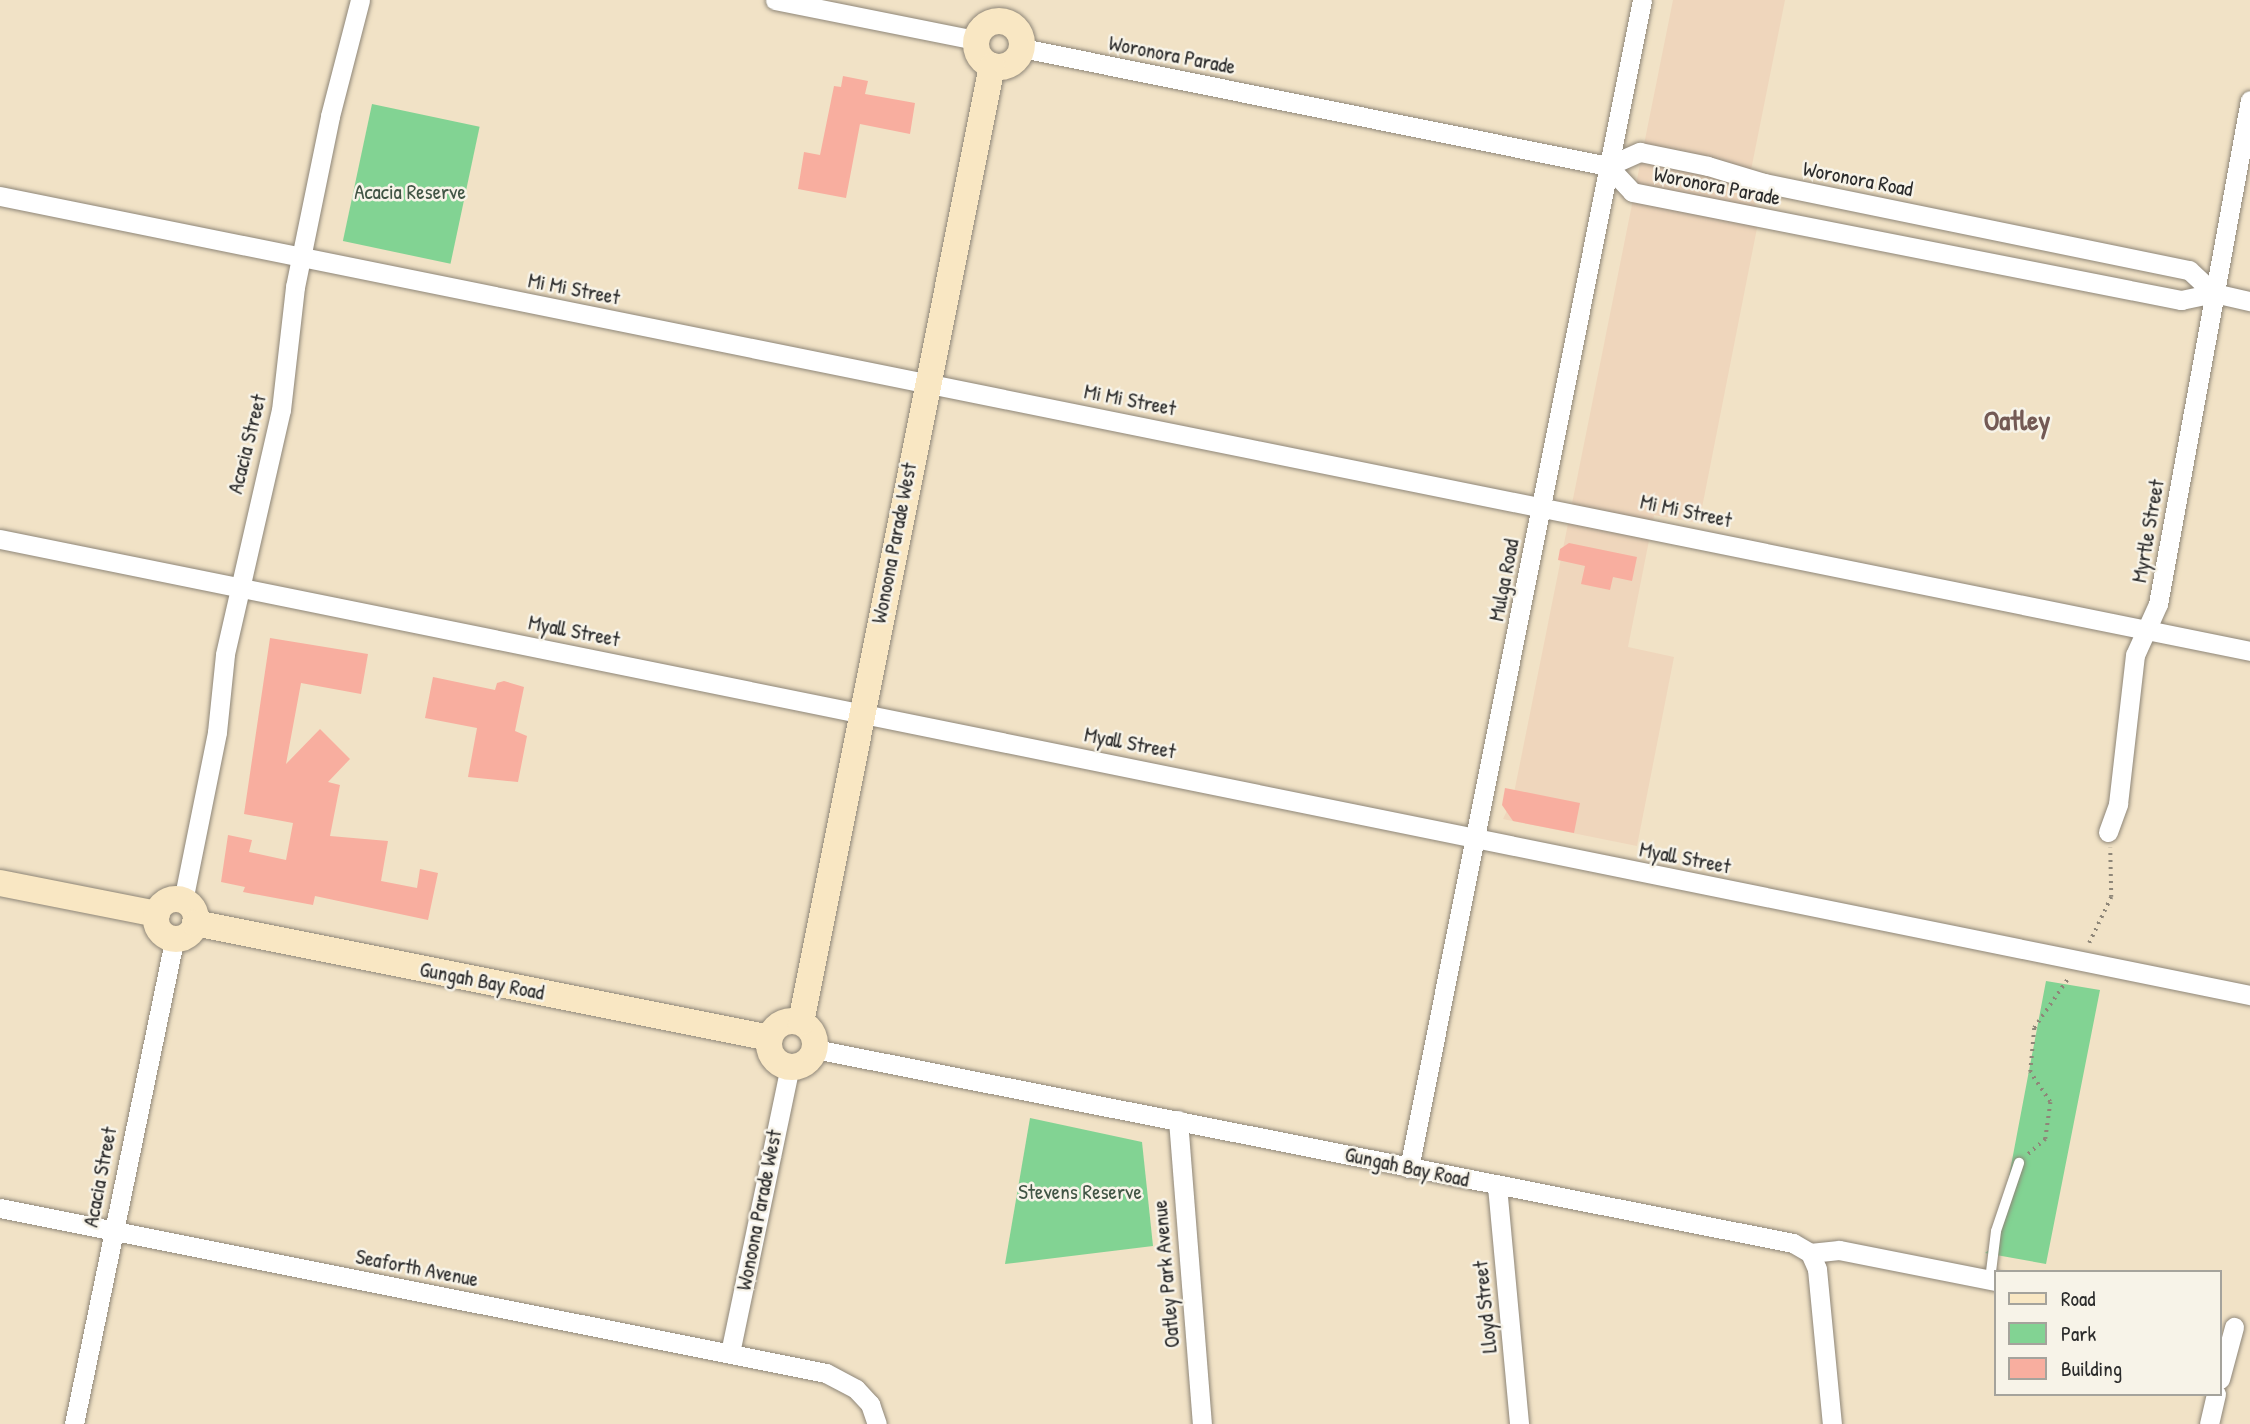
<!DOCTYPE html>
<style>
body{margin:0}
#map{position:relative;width:2250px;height:1424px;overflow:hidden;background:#f1e2c6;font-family:"Patrick Hand",sans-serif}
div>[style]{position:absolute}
.built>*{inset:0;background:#efd6bc}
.green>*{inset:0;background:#82d393;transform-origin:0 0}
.building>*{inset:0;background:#f8ae9f}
.path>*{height:3.5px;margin-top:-1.75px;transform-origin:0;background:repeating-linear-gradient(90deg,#8e8678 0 2px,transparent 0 7px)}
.roads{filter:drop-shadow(0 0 2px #8e8678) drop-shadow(0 0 2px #8e8678)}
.lane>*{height:10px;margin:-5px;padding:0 5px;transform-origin:5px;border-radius:5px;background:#fff}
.street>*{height:19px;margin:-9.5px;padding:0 9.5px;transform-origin:9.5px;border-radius:9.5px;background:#fff}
.secondary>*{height:26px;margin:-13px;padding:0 13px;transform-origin:13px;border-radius:13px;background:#f9e7c3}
.secondary>.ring{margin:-13px;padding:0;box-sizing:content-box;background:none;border:26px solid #f9e7c3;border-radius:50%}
span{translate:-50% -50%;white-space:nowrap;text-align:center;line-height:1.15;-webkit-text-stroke:5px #f7f3e8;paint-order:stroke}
.street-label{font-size:21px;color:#2b2b2b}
.park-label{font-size:21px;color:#415545}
.district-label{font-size:28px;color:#735954;font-weight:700}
.legend{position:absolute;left:1994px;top:1270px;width:228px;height:126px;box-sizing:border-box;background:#f7f3e8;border:2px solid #a5a39c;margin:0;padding:9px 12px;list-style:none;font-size:21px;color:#2b2b2b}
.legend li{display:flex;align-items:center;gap:14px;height:35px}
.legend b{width:35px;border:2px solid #a5a39c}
</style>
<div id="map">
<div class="built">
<i style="clip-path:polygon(1673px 0,1785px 0,1751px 170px,1758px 223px,1699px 523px,1654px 515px,1628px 647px,1674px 657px,1637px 846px,1503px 819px,1513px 798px)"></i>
</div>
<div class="green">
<i style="left:372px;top:104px;width:110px;height:140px;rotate:12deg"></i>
<i style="clip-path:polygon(2046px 981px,2100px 990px,2046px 1264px,1985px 1253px,1996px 1245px)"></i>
<i style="clip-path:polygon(1030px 1118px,1142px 1142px,1153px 1246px,1005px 1264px)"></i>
</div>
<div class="building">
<i style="clip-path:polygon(843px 76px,868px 81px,865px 94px,915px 103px,910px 134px,860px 124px,846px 198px,798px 189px,804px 152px,820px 155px,834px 86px,841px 87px)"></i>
<i style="clip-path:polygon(1569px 543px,1637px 557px,1632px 581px,1613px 577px,1610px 590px,1581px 584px,1585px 566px,1558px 560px,1560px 549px)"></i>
<i style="clip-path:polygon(270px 638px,368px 654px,361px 694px,301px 683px,286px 764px,320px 729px,350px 759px,328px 782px,340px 785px,330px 836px,388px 841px,381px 881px,417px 888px,420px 869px,438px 873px,428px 920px,315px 896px,313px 905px,243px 892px,245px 887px,221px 882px,228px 835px,252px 840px,249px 852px,286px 860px,293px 823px,244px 814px)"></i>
<i style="clip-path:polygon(433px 677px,495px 690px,497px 683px,504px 681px,524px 687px,515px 731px,527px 736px,518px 782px,468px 777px,477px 728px,425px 718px)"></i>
<i style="clip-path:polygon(1505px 788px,1580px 803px,1574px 833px,1513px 821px,1502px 805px)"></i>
</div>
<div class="path">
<i style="left:2089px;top:943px;width:51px;rotate:-64.4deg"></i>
<i style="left:2111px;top:897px;width:49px;rotate:-91.2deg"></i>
<i style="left:2028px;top:1154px;width:23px;rotate:-41deg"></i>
<i style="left:2045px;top:1139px;width:37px;rotate:-82deg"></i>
<i style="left:2050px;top:1102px;width:36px;rotate:-124deg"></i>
<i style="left:2030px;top:1072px;width:44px;rotate:-84.8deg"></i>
<i style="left:2034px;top:1028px;width:62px;rotate:-55.5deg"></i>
</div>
<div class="roads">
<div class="lane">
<i style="left:1990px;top:1280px;width:49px;rotate:-83deg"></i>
<i style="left:1996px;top:1231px;width:72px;rotate:-71.3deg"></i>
</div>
<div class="street">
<i style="left:775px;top:0;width:205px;rotate:11.3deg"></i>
<i style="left:1022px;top:48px;width:598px;rotate:11.39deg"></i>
<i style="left:1608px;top:166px;width:35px;rotate:47deg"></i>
<i style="left:1632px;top:192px;width:560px;rotate:11.13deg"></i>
<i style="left:2181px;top:300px;width:34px;rotate:-12deg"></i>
<i style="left:2214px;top:293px;width:37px;rotate:13deg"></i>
<i style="left:1608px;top:166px;width:35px;rotate:-24deg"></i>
<i style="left:1640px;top:152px;width:69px;rotate:11.6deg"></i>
<i style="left:1708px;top:166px;width:59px;rotate:16.9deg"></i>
<i style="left:1764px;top:183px;width:434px;rotate:11.6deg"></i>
<i style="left:2189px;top:270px;width:34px;rotate:43deg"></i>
<i style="left:0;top:196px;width:2296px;rotate:11.43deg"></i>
<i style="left:0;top:539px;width:2296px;rotate:11.46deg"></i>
<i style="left:2108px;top:832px;width:30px;rotate:-70deg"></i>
<i style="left:2118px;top:804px;width:150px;rotate:-83.5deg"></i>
<i style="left:2135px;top:655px;width:56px;rotate:-65.7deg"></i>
<i style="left:2158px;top:604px;width:512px;rotate:-79.66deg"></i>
<i style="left:183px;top:901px;width:172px;rotate:-78.6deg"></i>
<i style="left:217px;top:732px;width:78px;rotate:-84.1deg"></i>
<i style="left:225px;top:654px;width:250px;rotate:-77.1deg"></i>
<i style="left:281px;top:410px;width:124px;rotate:-83.5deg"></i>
<i style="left:295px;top:287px;width:175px;rotate:-78.4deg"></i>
<i style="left:330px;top:116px;width:120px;rotate:-75.5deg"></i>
<i style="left:815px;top:1049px;width:997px;rotate:11.22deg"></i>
<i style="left:1793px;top:1243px;width:20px;rotate:30deg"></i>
<i style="left:1810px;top:1253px;width:17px;rotate:66deg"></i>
<i style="left:1817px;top:1269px;width:156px;rotate:84.5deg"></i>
<i style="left:1178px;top:1120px;width:305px;rotate:85.5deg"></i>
<i style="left:1409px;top:1168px;width:1191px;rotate:-78.72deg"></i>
<i style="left:1497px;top:1186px;width:239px;rotate:84.7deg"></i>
<i style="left:0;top:1208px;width:842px;rotate:11.3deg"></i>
<i style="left:826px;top:1373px;width:34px;rotate:28deg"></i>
<i style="left:856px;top:1389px;width:21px;rotate:47deg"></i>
<i style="left:870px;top:1404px;width:21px;rotate:71deg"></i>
<i style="left:1810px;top:1253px;width:29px;rotate:-6deg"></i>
<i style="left:1839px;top:1250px;width:160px;rotate:11.2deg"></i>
<i style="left:730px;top:1353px;width:292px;rotate:-78.2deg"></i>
<i style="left:2220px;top:1379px;width:54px;rotate:-74.9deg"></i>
<i style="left:74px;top:1424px;width:495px;rotate:-78.3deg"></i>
<i style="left:2209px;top:1424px;width:31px;rotate:-77deg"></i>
</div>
<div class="secondary">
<i class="ring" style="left:976px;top:21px;width:20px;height:20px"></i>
<i style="left:0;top:883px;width:160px;rotate:11.2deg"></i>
<i class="ring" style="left:156px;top:899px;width:14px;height:14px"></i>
<i style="left:195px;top:923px;width:586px;rotate:11.31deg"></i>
<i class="ring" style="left:769px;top:1021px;width:20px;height:20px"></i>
<i style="left:801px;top:1022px;width:975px;rotate:-78.7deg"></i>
</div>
</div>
<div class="street-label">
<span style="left:1172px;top:55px;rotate:11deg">Woronora Parade</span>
<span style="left:1858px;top:179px;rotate:11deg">Woronora Road</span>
<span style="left:1717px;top:186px;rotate:11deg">Woronora Parade</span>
<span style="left:574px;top:289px;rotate:11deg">Mi Mi Street</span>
<span style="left:1130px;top:400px;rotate:11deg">Mi Mi Street</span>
<span style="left:247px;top:444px;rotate:-76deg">Acacia Street</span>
<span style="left:1686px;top:511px;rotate:12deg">Mi Mi Street</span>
<span style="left:2148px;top:531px;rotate:-80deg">Myrtle Street</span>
<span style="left:894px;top:543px;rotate:-79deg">Wonoona Parade West</span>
<span style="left:1504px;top:580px;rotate:-79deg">Mulga Road</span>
<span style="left:574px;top:631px;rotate:11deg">Myall Street</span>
<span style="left:1130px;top:743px;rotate:11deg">Myall Street</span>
<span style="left:1685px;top:858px;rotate:11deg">Myall Street</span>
<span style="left:482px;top:981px;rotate:11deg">Gungah Bay Road</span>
<span style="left:1407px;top:1167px;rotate:12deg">Gungah Bay Road</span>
<span style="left:100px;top:1177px;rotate:-79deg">Acacia Street</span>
<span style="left:759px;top:1210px;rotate:-79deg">Wonoona Parade West</span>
<span style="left:417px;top:1268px;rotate:11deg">Seaforth Avenue</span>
<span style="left:1166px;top:1274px;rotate:-95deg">Oatley Park Avenue</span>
<span style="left:1485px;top:1307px;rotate:-96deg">Lloyd Street</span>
</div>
<div class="park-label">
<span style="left:410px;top:192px">Acacia Reserve</span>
<span style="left:1080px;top:1192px">Stevens Reserve</span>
</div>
<div class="district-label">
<span style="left:2017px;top:420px">Oatley</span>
</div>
<ul class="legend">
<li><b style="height:9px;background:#f9e7c3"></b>Road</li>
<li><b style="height:19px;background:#82d393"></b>Park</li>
<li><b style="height:19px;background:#f8ae9f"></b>Building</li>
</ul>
</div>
